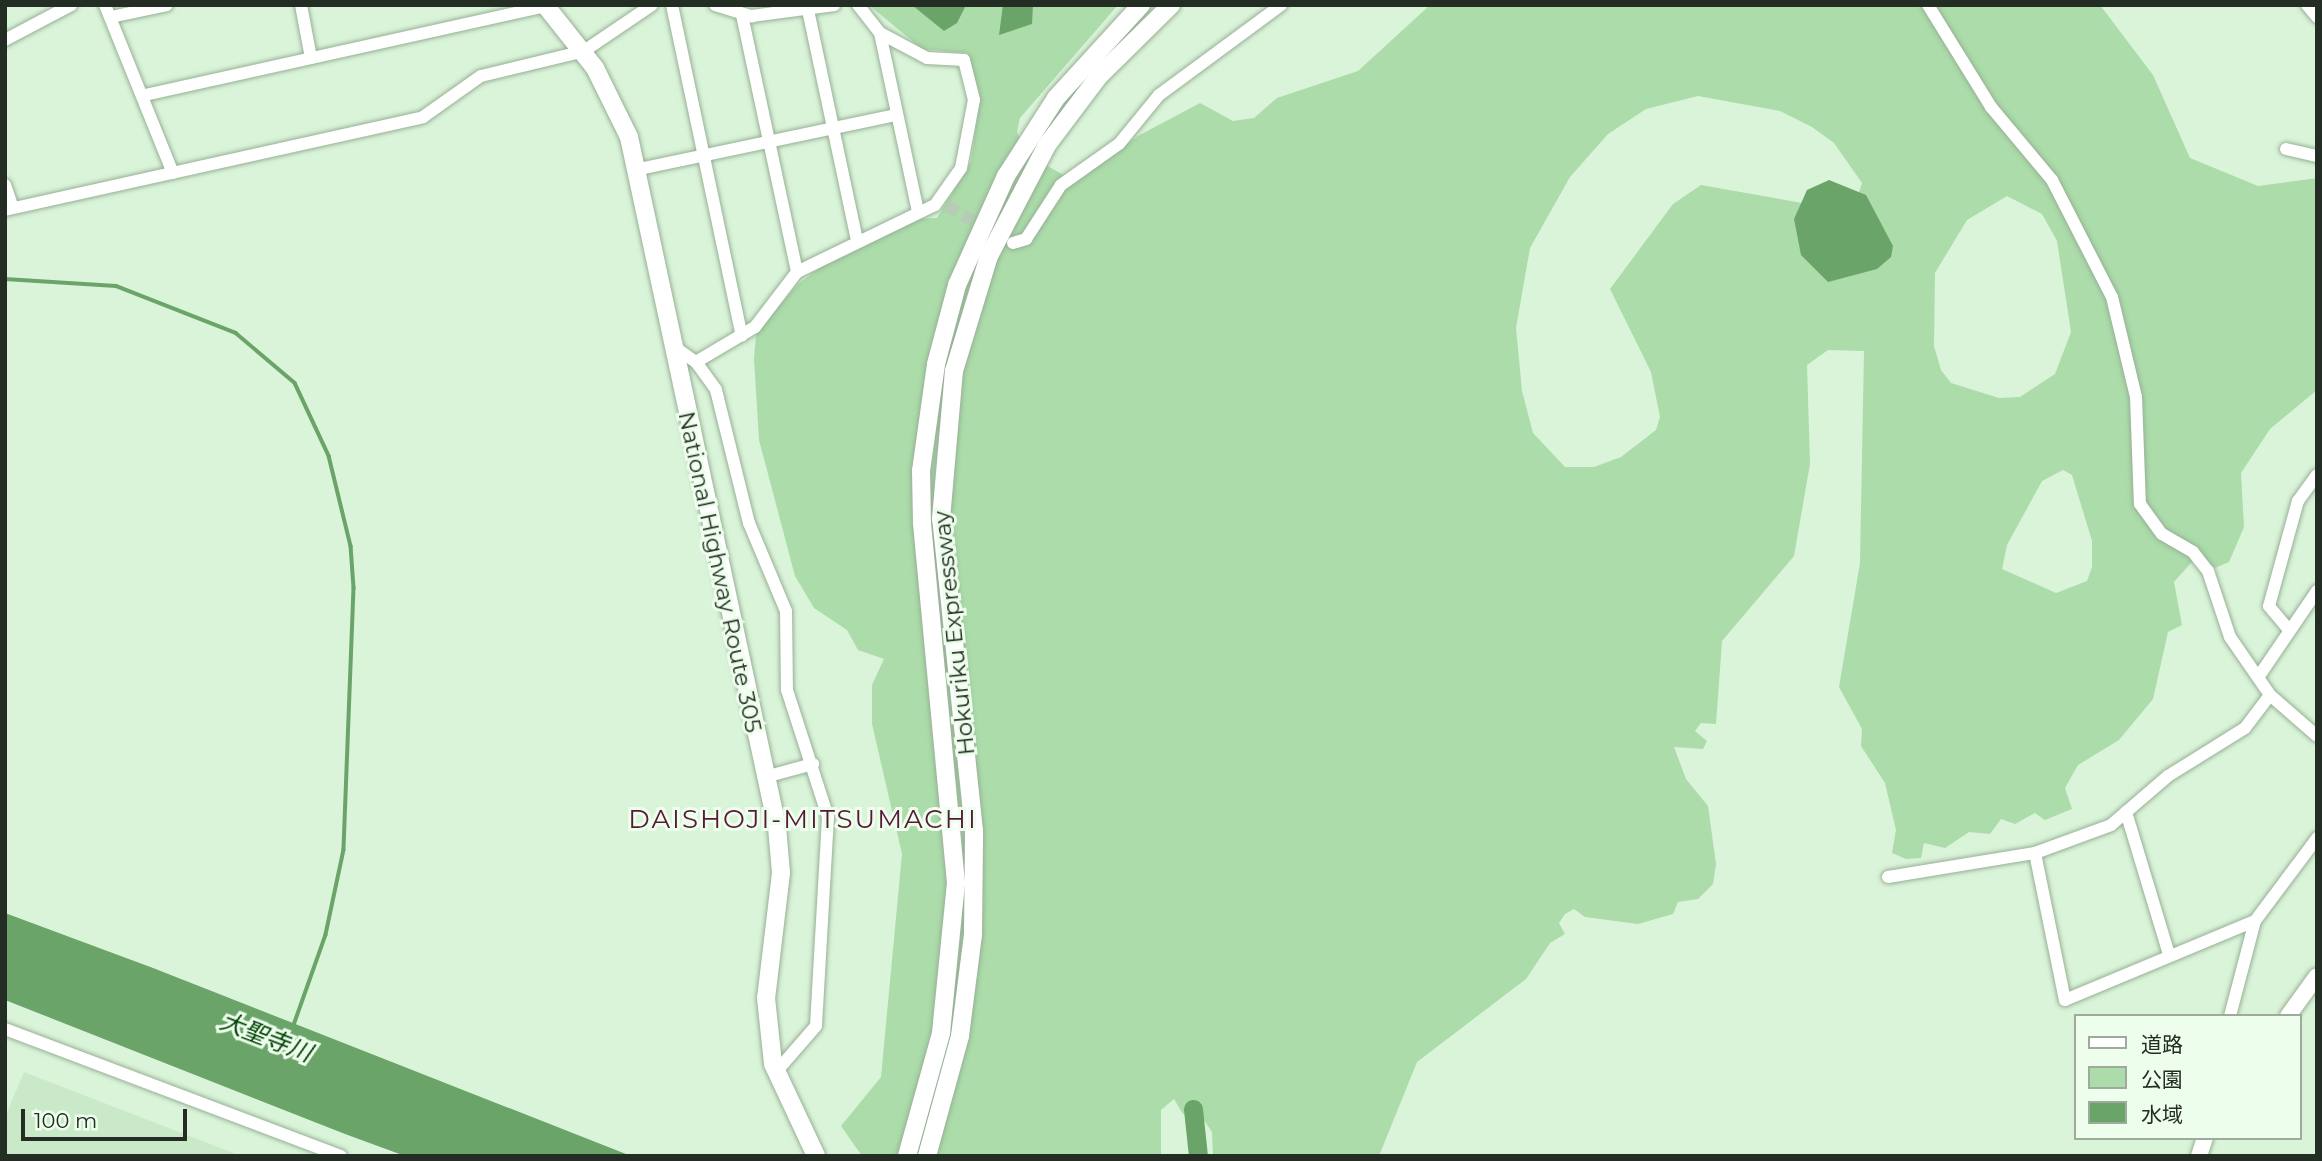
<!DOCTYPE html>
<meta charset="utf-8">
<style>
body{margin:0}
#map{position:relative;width:2322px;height:1161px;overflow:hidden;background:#daf4d9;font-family:Montserrat,"Noto Sans JP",sans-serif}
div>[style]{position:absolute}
.built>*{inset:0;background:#cae9c8}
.green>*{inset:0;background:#abdca9}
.water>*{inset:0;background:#6aa468}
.stream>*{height:3.5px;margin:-1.75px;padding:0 1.75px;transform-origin:1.75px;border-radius:1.75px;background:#6aa468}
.river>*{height:19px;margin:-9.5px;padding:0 9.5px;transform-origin:9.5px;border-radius:9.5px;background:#6aa468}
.minor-tunnel>*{height:12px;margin-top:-6px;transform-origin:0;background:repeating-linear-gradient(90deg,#b6ccb5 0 12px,transparent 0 18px)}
.roads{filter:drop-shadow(0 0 2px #97b096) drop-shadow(0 0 2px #97b096)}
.minor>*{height:12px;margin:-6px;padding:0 6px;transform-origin:6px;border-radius:6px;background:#fff}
.major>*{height:16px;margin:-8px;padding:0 8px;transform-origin:8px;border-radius:8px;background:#fff}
.highway>*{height:18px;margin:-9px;padding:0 9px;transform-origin:9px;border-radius:9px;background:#fff}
span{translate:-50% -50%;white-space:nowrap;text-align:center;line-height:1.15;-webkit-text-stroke:6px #eefeed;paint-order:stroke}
.street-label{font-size:23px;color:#242d23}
.water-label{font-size:24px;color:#014307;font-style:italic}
.quarter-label{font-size:26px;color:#571737;letter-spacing:2px}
.frame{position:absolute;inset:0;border:7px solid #242d23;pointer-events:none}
.legend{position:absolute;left:2074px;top:1014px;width:228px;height:126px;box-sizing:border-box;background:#eefeed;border:2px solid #9daa9c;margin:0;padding:9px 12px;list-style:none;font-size:21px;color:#242d23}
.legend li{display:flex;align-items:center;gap:14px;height:35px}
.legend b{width:35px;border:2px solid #9daa9c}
.scale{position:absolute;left:21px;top:1109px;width:166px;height:32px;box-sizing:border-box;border:4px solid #242d23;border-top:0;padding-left:9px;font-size:21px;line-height:24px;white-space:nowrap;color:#242d23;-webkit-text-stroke:5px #eefeed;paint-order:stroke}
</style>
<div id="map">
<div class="built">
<i style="clip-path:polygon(24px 1072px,241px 1156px,5px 1156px,5px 1117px)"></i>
</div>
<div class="green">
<i style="clip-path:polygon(evenodd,869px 5px,1118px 5px,1020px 118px,1017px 132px,1028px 155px,1076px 182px,1138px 136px,1200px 103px,1233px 121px,1254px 118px,1277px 98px,1358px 71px,1430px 5px,2100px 5px,2153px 75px,2190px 158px,2258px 186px,2317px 178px,2317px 390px,2270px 429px,2241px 473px,2244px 527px,2229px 562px,2215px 568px,2199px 554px,2174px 582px,2182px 625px,2168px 632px,2153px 699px,2119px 740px,2078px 765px,2065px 788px,2072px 809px,2045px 820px,2035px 813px,2015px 824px,2001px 819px,1990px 834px,1969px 832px,1945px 848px,1924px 843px,1921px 858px,1906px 859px,1892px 853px,1896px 830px,1885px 783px,1861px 746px,1862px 729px,1839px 687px,1860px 563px,1864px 351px,1828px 350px,1807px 365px,1810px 464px,1794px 556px,1722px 641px,1716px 724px,1701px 723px,1695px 731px,1707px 741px,1703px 749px,1674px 747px,1686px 779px,1708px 806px,1716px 864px,1713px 884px,1698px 899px,1678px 902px,1673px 914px,1638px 924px,1585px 917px,1574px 909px,1565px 914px,1559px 923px,1565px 934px,1550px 943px,1526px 979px,1417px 1062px,1379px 1156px,1213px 1156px,1212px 1132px,1200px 1114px,1183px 1114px,1174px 1099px,1161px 1110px,1161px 1156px,862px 1156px,841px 1126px,881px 1077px,902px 854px,872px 724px,872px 685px,884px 659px,858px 650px,847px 630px,814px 608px,795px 576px,759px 440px,754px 359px,756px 334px,797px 285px,835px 256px,912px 219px,937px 218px,971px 162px,980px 97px,968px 53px,922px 49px,869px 5px,1698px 96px,1780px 111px,1812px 127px,1834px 143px,1862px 183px,1857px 198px,1819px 206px,1701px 185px,1673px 204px,1610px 289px,1651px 372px,1660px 417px,1656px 430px,1621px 457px,1594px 467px,1565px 467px,1533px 433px,1522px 391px,1516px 328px,1530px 248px,1570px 177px,1608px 134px,1646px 109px,1698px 96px,869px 5px,2007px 196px,2042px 214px,2057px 241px,2071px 332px,2055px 374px,2020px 397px,1999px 398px,1951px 383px,1941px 370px,1934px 346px,1935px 273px,1967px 220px,2007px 196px,869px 5px,2063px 470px,2072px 475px,2092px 541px,2092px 567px,2087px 581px,2056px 593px,2002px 569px,2007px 545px,2042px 481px,2063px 470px)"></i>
</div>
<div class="water">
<i style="clip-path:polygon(912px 5px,966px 5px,957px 23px,944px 31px)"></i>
<i style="clip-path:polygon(1003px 5px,1033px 5px,1032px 24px,999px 35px)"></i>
<i style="clip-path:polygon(1829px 180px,1866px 195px,1893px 246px,1891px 257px,1877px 269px,1828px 282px,1801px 255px,1794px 219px,1807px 190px)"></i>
<i style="clip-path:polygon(5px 913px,153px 968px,631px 1156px,405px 1156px,345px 1134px,5px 1000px)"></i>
</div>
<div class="stream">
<i style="left:5px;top:279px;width:111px;rotate:3.6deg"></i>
<i style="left:116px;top:286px;width:129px;rotate:21.4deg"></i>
<i style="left:236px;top:333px;width:77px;rotate:40.3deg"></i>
<i style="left:295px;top:383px;width:81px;rotate:65deg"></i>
<i style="left:329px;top:456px;width:93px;rotate:76.3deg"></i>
<i style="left:351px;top:546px;width:42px;rotate:85.9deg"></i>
<i style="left:354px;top:588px;width:262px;rotate:92.2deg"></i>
<i style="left:344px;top:850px;width:87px;rotate:102deg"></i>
<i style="left:326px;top:935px;width:99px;rotate:109.5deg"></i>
</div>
<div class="river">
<i style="left:1193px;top:1109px;width:47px;rotate:83.9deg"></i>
</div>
<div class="minor-tunnel">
<i style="left:947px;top:206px;width:48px;rotate:29.7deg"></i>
</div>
<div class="roads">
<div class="minor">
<i style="left:105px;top:5px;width:181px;rotate:68deg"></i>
<i style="left:301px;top:5px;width:54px;rotate:79.3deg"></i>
<i style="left:672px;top:5px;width:338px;rotate:78.1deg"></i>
<i style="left:715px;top:5px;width:39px;rotate:17deg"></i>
<i style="left:752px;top:16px;width:83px;rotate:-7.6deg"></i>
<i style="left:1928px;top:5px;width:120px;rotate:58.3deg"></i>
<i style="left:1991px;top:107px;width:95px;rotate:50.1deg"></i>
<i style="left:2052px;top:180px;width:131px;rotate:62.9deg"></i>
<i style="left:2112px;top:297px;width:103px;rotate:76.5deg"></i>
<i style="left:2136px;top:397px;width:107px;rotate:87.9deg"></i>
<i style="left:2140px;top:504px;width:37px;rotate:54deg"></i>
<i style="left:2162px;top:534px;width:36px;rotate:30deg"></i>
<i style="left:2193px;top:552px;width:24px;rotate:52deg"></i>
<i style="left:2208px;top:571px;width:70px;rotate:71.6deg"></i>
<i style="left:2230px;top:637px;width:70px;rotate:55.4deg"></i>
<i style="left:2270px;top:695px;width:62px;rotate:41.1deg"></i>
<i style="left:2307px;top:5px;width:16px;rotate:50deg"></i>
<i style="left:808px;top:10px;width:235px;rotate:78deg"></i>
<i style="left:742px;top:15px;width:263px;rotate:77.9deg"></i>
<i style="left:111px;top:17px;width:57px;rotate:-12.1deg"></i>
<i style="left:880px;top:33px;width:183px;rotate:78deg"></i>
<i style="left:5px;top:40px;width:75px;rotate:-27.9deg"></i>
<i style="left:145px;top:95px;width:410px;rotate:-12.5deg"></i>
<i style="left:2286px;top:149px;width:32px;rotate:13deg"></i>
<i style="left:635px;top:170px;width:266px;rotate:-11.9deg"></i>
<i style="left:5px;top:185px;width:24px;rotate:71deg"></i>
<i style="left:5px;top:210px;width:428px;rotate:-12.5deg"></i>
<i style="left:423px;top:117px;width:71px;rotate:-35.3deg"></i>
<i style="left:481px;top:76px;width:106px;rotate:-13.6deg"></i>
<i style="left:584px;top:51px;width:82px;rotate:-34.1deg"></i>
<i style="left:1013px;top:243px;width:14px;rotate:-17deg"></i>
<i style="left:1026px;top:239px;width:64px;rotate:-57.1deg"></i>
<i style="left:1061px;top:185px;width:71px;rotate:-35.3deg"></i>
<i style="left:1119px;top:144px;width:63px;rotate:-50.8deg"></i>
<i style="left:1159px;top:95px;width:152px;rotate:-36.4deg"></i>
<i style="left:673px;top:346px;width:28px;rotate:35deg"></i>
<i style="left:696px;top:362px;width:34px;rotate:54deg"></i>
<i style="left:716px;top:390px;width:137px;rotate:76.1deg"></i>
<i style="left:749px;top:523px;width:95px;rotate:67.2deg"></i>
<i style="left:786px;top:611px;width:79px;rotate:89.3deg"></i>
<i style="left:787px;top:690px;width:133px;rotate:72.1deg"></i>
<i style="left:828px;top:817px;width:209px;rotate:93.3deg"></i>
<i style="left:816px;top:1026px;width:61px;rotate:131deg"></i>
<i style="left:696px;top:362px;width:69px;rotate:-30.7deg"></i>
<i style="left:755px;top:327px;width:69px;rotate:-52.6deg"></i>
<i style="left:797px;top:272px;width:153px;rotate:-25.9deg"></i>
<i style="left:935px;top:205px;width:45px;rotate:-54.9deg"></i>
<i style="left:961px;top:168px;width:69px;rotate:-79.2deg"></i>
<i style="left:974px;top:100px;width:41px;rotate:-104deg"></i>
<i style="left:964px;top:60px;width:37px;rotate:-177deg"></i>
<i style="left:927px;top:58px;width:53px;rotate:-152deg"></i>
<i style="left:880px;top:33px;width:36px;rotate:-128deg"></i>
<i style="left:2289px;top:630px;width:31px;rotate:-130deg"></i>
<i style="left:2269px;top:606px;width:109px;rotate:-74.6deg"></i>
<i style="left:2298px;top:501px;width:32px;rotate:-54deg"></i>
<i style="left:2259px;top:676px;width:103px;rotate:-55.7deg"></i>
<i style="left:765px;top:777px;width:50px;rotate:-15.2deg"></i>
<i style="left:2126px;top:812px;width:148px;rotate:73.2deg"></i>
<i style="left:2035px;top:853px;width:150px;rotate:78.5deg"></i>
<i style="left:2065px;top:1000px;width:206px;rotate:-22.6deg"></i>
<i style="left:1888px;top:877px;width:149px;rotate:-9.3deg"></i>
<i style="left:2035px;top:853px;width:81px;rotate:-20.2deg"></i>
<i style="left:2111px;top:825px;width:75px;rotate:-40.7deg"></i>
<i style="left:2168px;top:776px;width:91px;rotate:-31.9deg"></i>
<i style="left:2245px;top:728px;width:41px;rotate:-52.9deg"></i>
<i style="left:2230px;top:1016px;width:98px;rotate:-75.3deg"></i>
<i style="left:2255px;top:921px;width:104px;rotate:-53.2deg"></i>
<i style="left:5px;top:1029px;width:359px;rotate:20.7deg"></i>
</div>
<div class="major">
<i style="left:2288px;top:1016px;width:49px;rotate:-54.1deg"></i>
<i style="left:2199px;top:1156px;width:19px;rotate:-72deg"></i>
</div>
<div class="highway">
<i style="left:545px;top:5px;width:80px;rotate:51.6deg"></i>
<i style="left:595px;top:68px;width:77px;rotate:63.8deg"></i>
<i style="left:629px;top:137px;width:706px;rotate:77.89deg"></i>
<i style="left:777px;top:827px;width:46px;rotate:85deg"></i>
<i style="left:781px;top:873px;width:126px;rotate:96.8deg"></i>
<i style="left:766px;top:998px;width:66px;rotate:83.9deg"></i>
<i style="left:773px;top:1064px;width:102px;rotate:64.9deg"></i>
<i style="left:907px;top:1156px;width:128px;rotate:-74.5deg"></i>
<i style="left:941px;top:1033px;width:151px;rotate:-84.3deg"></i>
<i style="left:956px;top:883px;width:362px;rotate:-95.4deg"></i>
<i style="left:922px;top:523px;width:52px;rotate:-91.1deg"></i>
<i style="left:921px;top:471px;width:108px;rotate:-82deg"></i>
<i style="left:936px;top:364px;width:82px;rotate:-75.1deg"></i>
<i style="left:957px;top:285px;width:120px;rotate:-65.8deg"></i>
<i style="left:1006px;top:176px;width:93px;rotate:-57.3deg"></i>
<i style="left:1056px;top:98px;width:126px;rotate:-47.6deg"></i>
<i style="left:927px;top:1156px;width:124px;rotate:-74.6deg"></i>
<i style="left:960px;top:1036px;width:102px;rotate:-82.7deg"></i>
<i style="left:973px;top:935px;width:104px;rotate:-89.4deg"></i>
<i style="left:974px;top:831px;width:314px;rotate:-96deg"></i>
<i style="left:941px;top:519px;width:149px;rotate:-85deg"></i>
<i style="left:954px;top:371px;width:120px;rotate:-73.1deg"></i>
<i style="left:989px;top:256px;width:125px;rotate:-62.4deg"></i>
<i style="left:1047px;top:145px;width:86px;rotate:-53deg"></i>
<i style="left:1099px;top:76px;width:101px;rotate:-44.6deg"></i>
</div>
</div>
<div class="street-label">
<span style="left:720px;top:572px;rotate:78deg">National Highway Route 305</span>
<span style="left:954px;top:633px;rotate:-96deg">Hokuriku Expressway</span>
</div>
<div class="water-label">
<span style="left:266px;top:1037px;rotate:21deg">大聖寺川</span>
</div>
<div class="quarter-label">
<span style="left:803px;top:820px">DAISHOJI-MITSUMACHI</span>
</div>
<div class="frame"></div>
<ul class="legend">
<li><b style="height:9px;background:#fff"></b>道路</li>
<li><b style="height:19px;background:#abdca9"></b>公園</li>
<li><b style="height:19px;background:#6aa468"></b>水域</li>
</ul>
<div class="scale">100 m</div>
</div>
